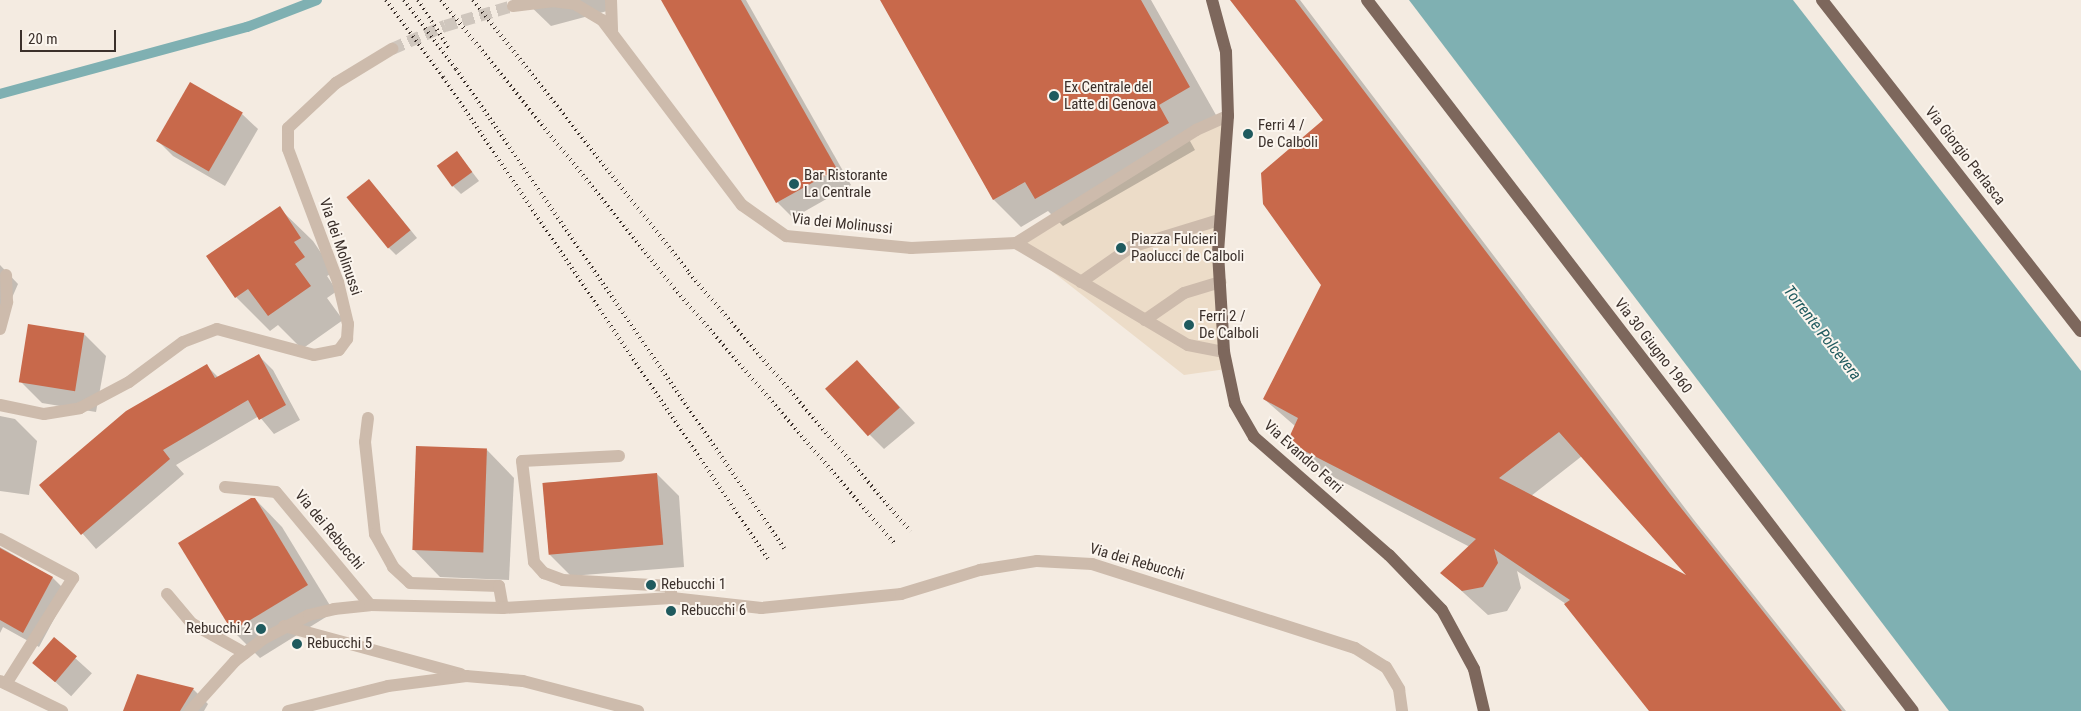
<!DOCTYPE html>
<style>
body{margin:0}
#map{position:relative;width:2081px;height:711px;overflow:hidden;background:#f4ebe1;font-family:"Roboto Condensed",sans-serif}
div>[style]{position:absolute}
.plaza>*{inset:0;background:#ecdcc8}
.water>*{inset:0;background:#7fb0b2}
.shadow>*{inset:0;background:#0003;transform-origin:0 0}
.stream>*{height:10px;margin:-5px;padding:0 5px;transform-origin:5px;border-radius:5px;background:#7fb0b2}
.building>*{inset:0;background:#c8694b;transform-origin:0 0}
.minor-tunnel>*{height:12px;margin-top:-6px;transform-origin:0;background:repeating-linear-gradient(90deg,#cfc6bd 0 12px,transparent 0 18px)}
.service>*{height:12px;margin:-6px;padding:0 6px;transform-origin:6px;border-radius:6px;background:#cdbbac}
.minor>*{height:12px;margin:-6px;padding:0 6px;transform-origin:6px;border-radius:6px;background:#cdbbac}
.primary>*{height:12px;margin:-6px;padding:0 6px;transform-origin:6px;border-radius:6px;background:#7d675c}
.rail>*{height:4px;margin-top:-2px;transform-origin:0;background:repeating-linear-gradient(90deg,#3b302b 0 1px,transparent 0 5px)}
.dots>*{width:14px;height:14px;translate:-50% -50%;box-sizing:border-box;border:2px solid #fbf5ee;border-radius:50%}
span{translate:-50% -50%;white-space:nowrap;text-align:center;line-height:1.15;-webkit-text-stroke:4px #fbf5ee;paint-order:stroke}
.poi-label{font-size:15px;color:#3b302b}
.left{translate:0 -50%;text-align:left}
.right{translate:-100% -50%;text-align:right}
.street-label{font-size:15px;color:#3b302b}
.water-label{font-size:16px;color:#1f5a5e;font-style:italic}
.scale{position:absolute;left:20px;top:30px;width:96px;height:22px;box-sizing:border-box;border:2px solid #3b302b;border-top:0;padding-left:6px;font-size:15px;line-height:18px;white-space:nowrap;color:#3b302b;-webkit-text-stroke:4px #fbf5ee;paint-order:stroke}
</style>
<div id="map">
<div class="plaza">
<i style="clip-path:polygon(1228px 116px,1220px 184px,1226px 369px,1184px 375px,1016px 243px)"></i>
</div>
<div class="water">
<i style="clip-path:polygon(1409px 0,1793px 0,2081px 371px,2081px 711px,1949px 711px)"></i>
</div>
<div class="shadow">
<i style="clip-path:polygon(524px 0,609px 0,611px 10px,551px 26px)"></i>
<i style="clip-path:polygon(662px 0,746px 0,851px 185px,793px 218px,777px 202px)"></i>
<i style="clip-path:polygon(881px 0,1151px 0,1216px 115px,1185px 132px,1195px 150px,1063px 226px,1048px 211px,1021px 227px,994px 200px)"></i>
<i style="clip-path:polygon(evenodd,1232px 0,1300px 0,1694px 520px,1846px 711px,1651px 711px,1566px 604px,1517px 571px,1521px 588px,1507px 611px,1488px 615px,1442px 573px,1470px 547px,1312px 466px,1288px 441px,1295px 426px,1264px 399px,1322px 285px,1324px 121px,1232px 0,1582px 456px,1691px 579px,1531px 496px,1582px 456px)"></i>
<i style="clip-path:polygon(242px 114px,258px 129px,225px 186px,173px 156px,157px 140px)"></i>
<i style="clip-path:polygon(457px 152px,479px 181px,461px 194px,453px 186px)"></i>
<i style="clip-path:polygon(377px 189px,417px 238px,396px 255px,389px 248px)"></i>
<i style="clip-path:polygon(279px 208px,313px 241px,334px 272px,327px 276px,337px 291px,327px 298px,343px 320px,302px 349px,278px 325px,270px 331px,236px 297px)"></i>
<i style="clip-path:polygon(0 265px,18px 284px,0 325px)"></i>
<i style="clip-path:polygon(84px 334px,106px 356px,96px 412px,42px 403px,20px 381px)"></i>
<i style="clip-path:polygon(259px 356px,273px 370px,300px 420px,274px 434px,259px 416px,176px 465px,184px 474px,96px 549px,41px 486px,206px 365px,219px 378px)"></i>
<i style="clip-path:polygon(872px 377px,915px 423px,884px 449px,869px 434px)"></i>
<i style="clip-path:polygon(0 416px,15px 419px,37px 441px,29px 495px,0 491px)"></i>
<i style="clip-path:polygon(487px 450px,514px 478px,509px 580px,440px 577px,413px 549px)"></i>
<i style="clip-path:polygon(657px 474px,679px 496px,684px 567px,571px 576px,549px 554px,543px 483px)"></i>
<i style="clip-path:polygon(255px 499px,282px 527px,334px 612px,260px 658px,233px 631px,179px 543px)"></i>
<i style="clip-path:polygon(0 547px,53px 578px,68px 593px,39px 647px,3px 627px,0 633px)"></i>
<i style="left:54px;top:639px;width:51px;height:31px;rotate:42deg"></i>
<i style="clip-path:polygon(193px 689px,208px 704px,204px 711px,124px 711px)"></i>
</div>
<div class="stream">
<i style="left:0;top:94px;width:256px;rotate:-15.2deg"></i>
<i style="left:247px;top:27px;width:75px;rotate:-21.1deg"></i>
</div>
<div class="building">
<i style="clip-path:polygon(661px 0,741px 0,837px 169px,776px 203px)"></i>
<i style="clip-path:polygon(880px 0,1141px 0,1190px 87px,1159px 105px,1169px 123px,1035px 199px,1025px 182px,993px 200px)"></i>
<i style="clip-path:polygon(evenodd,1230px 0,1295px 0,1670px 494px,1842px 711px,1649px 711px,1564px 604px,1570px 600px,1494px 549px,1498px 563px,1483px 587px,1462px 591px,1440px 573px,1476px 539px,1287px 442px,1298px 418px,1263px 399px,1321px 285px,1263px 204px,1261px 173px,1323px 120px,1230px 0,1559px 432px,1686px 575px,1499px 478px,1559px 432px)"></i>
<i style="left:190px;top:82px;width:61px;height:68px;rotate:30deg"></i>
<i style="left:457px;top:151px;width:26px;height:25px;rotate:54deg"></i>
<i style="left:369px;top:179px;width:66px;height:29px;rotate:51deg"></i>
<i style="clip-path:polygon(280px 206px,301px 238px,294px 242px,305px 257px,295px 264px,311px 286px,268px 316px,248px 289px,235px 298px,206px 256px)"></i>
<i style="left:28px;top:324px;width:57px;height:59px;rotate:9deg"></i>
<i style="clip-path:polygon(259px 354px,286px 405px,259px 420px,248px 400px,163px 450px,170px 459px,81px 535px,39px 485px,126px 411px,207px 364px,215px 378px)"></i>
<i style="left:857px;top:360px;width:64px;height:43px;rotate:48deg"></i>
<i style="left:416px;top:446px;width:71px;height:104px;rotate:2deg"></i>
<i style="left:657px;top:473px;width:72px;height:115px;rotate:85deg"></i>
<i style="clip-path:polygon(251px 498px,255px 498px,308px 585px,232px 631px,178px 543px)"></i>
<i style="clip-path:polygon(0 548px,53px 577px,23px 633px,0 620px)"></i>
<i style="left:54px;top:637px;width:30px;height:34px;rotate:40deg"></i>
<i style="clip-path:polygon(137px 674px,194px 688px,180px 711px,123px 711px)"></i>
</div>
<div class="minor-tunnel">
<i style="left:392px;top:49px;width:58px;rotate:-23.5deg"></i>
<i style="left:445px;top:26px;width:71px;rotate:-16.4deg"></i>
</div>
<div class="service">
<i style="left:1081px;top:282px;width:61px;rotate:-35deg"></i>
<i style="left:1131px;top:247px;width:92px;rotate:-17.1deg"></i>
<i style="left:1145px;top:320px;width:47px;rotate:-34.7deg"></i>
<i style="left:1184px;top:293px;width:38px;rotate:-17deg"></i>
<i style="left:368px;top:418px;width:24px;rotate:97deg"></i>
<i style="left:365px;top:442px;width:93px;rotate:83.8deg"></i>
<i style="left:375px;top:534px;width:38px;rotate:61deg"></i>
<i style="left:393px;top:567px;width:23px;rotate:43deg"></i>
<i style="left:410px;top:583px;width:89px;rotate:1.9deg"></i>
<i style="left:499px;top:586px;width:22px;rotate:80deg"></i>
<i style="left:619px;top:456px;width:97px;rotate:177deg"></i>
<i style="left:522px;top:461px;width:102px;rotate:83.2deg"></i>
<i style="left:534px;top:562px;width:15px;rotate:48deg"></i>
<i style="left:544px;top:573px;width:20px;rotate:20deg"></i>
<i style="left:563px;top:580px;width:107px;rotate:3.2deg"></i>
<i style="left:670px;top:586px;width:12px;rotate:81deg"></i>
<i style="left:225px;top:487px;width:51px;rotate:5.6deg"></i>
<i style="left:276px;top:492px;width:147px;rotate:50.2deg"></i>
<i style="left:0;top:539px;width:83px;rotate:28.1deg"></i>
<i style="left:73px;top:578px;width:125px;rotate:122.3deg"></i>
<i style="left:167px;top:594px;width:38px;rotate:50deg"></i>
<i style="left:191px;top:623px;width:62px;rotate:29.1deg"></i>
<i style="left:284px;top:626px;width:183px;rotate:15.2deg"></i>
<i style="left:288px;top:711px;width:103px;rotate:-14deg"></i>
<i style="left:388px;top:686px;width:79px;rotate:-7.3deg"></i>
<i style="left:466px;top:676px;width:57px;rotate:5deg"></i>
<i style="left:523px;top:681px;width:119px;rotate:14.6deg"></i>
</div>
<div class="minor">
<i style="left:611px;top:0;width:31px;rotate:88deg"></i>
<i style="left:513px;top:6px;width:39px;rotate:-7deg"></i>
<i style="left:552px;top:1px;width:23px;rotate:7deg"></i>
<i style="left:575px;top:4px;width:31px;rotate:31deg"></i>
<i style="left:602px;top:20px;width:232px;rotate:52.9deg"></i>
<i style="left:742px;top:205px;width:54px;rotate:35.2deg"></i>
<i style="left:786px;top:236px;width:126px;rotate:5.5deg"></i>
<i style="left:911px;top:248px;width:105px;rotate:-2.7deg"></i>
<i style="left:1016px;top:243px;width:213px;rotate:-32.1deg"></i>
<i style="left:1196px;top:130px;width:35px;rotate:-24deg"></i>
<i style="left:1016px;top:243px;width:200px;rotate:30.7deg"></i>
<i style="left:1188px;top:345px;width:37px;rotate:11deg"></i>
<i style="left:0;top:329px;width:28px;rotate:-75deg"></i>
<i style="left:7px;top:302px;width:27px;rotate:-92deg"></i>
<i style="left:0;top:405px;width:45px;rotate:11.6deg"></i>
<i style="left:44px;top:414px;width:36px;rotate:-9deg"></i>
<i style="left:80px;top:408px;width:55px;rotate:-28deg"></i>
<i style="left:129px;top:382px;width:67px;rotate:-36.5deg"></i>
<i style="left:183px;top:342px;width:36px;rotate:-21deg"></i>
<i style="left:217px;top:329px;width:100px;rotate:15deg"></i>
<i style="left:314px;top:355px;width:25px;rotate:-11deg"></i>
<i style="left:339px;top:350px;width:14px;rotate:-54deg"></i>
<i style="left:347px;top:339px;width:15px;rotate:-86deg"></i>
<i style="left:348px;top:324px;width:43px;rotate:-103.4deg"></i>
<i style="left:338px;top:282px;width:142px;rotate:-110.6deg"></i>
<i style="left:288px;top:149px;width:21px;rotate:-90deg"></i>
<i style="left:288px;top:128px;width:66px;rotate:-43.2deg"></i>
<i style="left:336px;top:83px;width:66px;rotate:-31.3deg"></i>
<i style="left:0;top:681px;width:69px;rotate:25.8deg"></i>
<i style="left:190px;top:711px;width:67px;rotate:-48deg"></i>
<i style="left:235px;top:661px;width:36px;rotate:-38deg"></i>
<i style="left:263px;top:639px;width:52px;rotate:-27.6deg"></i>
<i style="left:309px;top:615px;width:26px;rotate:-13deg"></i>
<i style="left:334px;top:609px;width:36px;rotate:-6deg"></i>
<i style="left:370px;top:605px;width:133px;rotate:1.3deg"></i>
<i style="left:503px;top:608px;width:169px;rotate:-3.4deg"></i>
<i style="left:672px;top:598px;width:90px;rotate:6.4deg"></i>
<i style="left:761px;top:608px;width:141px;rotate:-5.7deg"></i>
<i style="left:901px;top:594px;width:83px;rotate:-16.9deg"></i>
<i style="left:980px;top:570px;width:58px;rotate:-9deg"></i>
<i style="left:1037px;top:561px;width:55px;rotate:3.1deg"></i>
<i style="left:1092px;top:564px;width:276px;rotate:17.7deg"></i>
<i style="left:1355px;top:648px;width:36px;rotate:32deg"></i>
<i style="left:1386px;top:667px;width:26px;rotate:59deg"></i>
<i style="left:1399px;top:689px;width:22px;rotate:82deg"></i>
</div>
<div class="primary">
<i style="left:1212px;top:0;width:54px;rotate:74.9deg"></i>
<i style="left:1226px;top:52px;width:64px;rotate:88.2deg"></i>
<i style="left:1228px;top:116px;width:137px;rotate:94.2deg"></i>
<i style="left:1218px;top:253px;width:99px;rotate:86.5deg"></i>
<i style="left:1224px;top:352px;width:53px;rotate:78.1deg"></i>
<i style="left:1235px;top:404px;width:38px;rotate:60deg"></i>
<i style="left:1254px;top:437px;width:179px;rotate:41.2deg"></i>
<i style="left:1389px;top:555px;width:76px;rotate:46.1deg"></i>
<i style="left:1442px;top:610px;width:67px;rotate:61.5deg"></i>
<i style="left:1474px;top:669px;width:43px;rotate:76.6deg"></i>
<i style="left:1367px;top:0;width:896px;rotate:52.48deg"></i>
<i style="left:1822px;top:0;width:420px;rotate:52deg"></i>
</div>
<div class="rail">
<i style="left:386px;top:0;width:96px;rotate:53.5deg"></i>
<i style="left:443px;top:77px;width:581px;rotate:56.01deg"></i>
<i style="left:404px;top:0;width:86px;rotate:53deg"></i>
<i style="left:456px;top:69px;width:581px;rotate:55.6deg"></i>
<i style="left:418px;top:0;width:59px;rotate:57.4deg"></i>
<i style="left:441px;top:0;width:370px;rotate:51deg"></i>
<i style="left:674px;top:288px;width:338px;rotate:49.2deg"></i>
<i style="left:473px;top:0;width:348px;rotate:51.6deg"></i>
<i style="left:689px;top:273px;width:340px;rotate:49.4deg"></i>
</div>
<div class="dots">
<i style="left:1054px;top:96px;background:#1f5a5e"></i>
<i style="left:1248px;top:134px;background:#1f5a5e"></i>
<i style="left:794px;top:184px;background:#1f5a5e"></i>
<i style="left:1121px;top:248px;background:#1f5a5e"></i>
<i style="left:1189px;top:325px;background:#1f5a5e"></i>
<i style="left:651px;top:585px;background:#1f5a5e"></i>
<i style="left:671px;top:611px;background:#1f5a5e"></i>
<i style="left:261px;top:629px;background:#1f5a5e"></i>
<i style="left:297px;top:644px;background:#1f5a5e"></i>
</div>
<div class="poi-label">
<span class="left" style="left:1064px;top:96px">Ex Centrale del<br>Latte di Genova</span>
<span class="left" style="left:1258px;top:134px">Ferri 4 /<br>De Calboli</span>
<span class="left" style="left:804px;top:184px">Bar Ristorante<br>La Centrale</span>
<span class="left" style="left:1131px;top:248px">Piazza Fulcieri<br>Paolucci de Calboli</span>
<span class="left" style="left:1199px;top:325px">Ferri 2 /<br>De Calboli</span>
<span class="left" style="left:661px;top:585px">Rebucchi 1</span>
<span class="left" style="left:681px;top:611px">Rebucchi 6</span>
<span class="right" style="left:251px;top:629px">Rebucchi 2</span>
<span class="left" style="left:307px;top:644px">Rebucchi 5</span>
</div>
<div class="street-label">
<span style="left:1965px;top:156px;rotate:52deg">Via Giorgio Perlasca</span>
<span style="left:842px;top:224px;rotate:6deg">Via dei Molinussi</span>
<span style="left:340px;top:247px;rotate:71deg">Via dei Molinussi</span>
<span style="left:1653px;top:346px;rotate:52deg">Via 30 Giugno 1960</span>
<span style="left:1303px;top:457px;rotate:42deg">Via Evandro Ferri</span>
<span style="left:329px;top:530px;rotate:50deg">Via dei Rebucchi</span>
<span style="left:1137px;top:562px;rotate:16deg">Via dei Rebucchi</span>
</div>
<div class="water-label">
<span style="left:1822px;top:333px;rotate:52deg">Torrente Polcevera</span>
</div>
<div class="scale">20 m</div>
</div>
